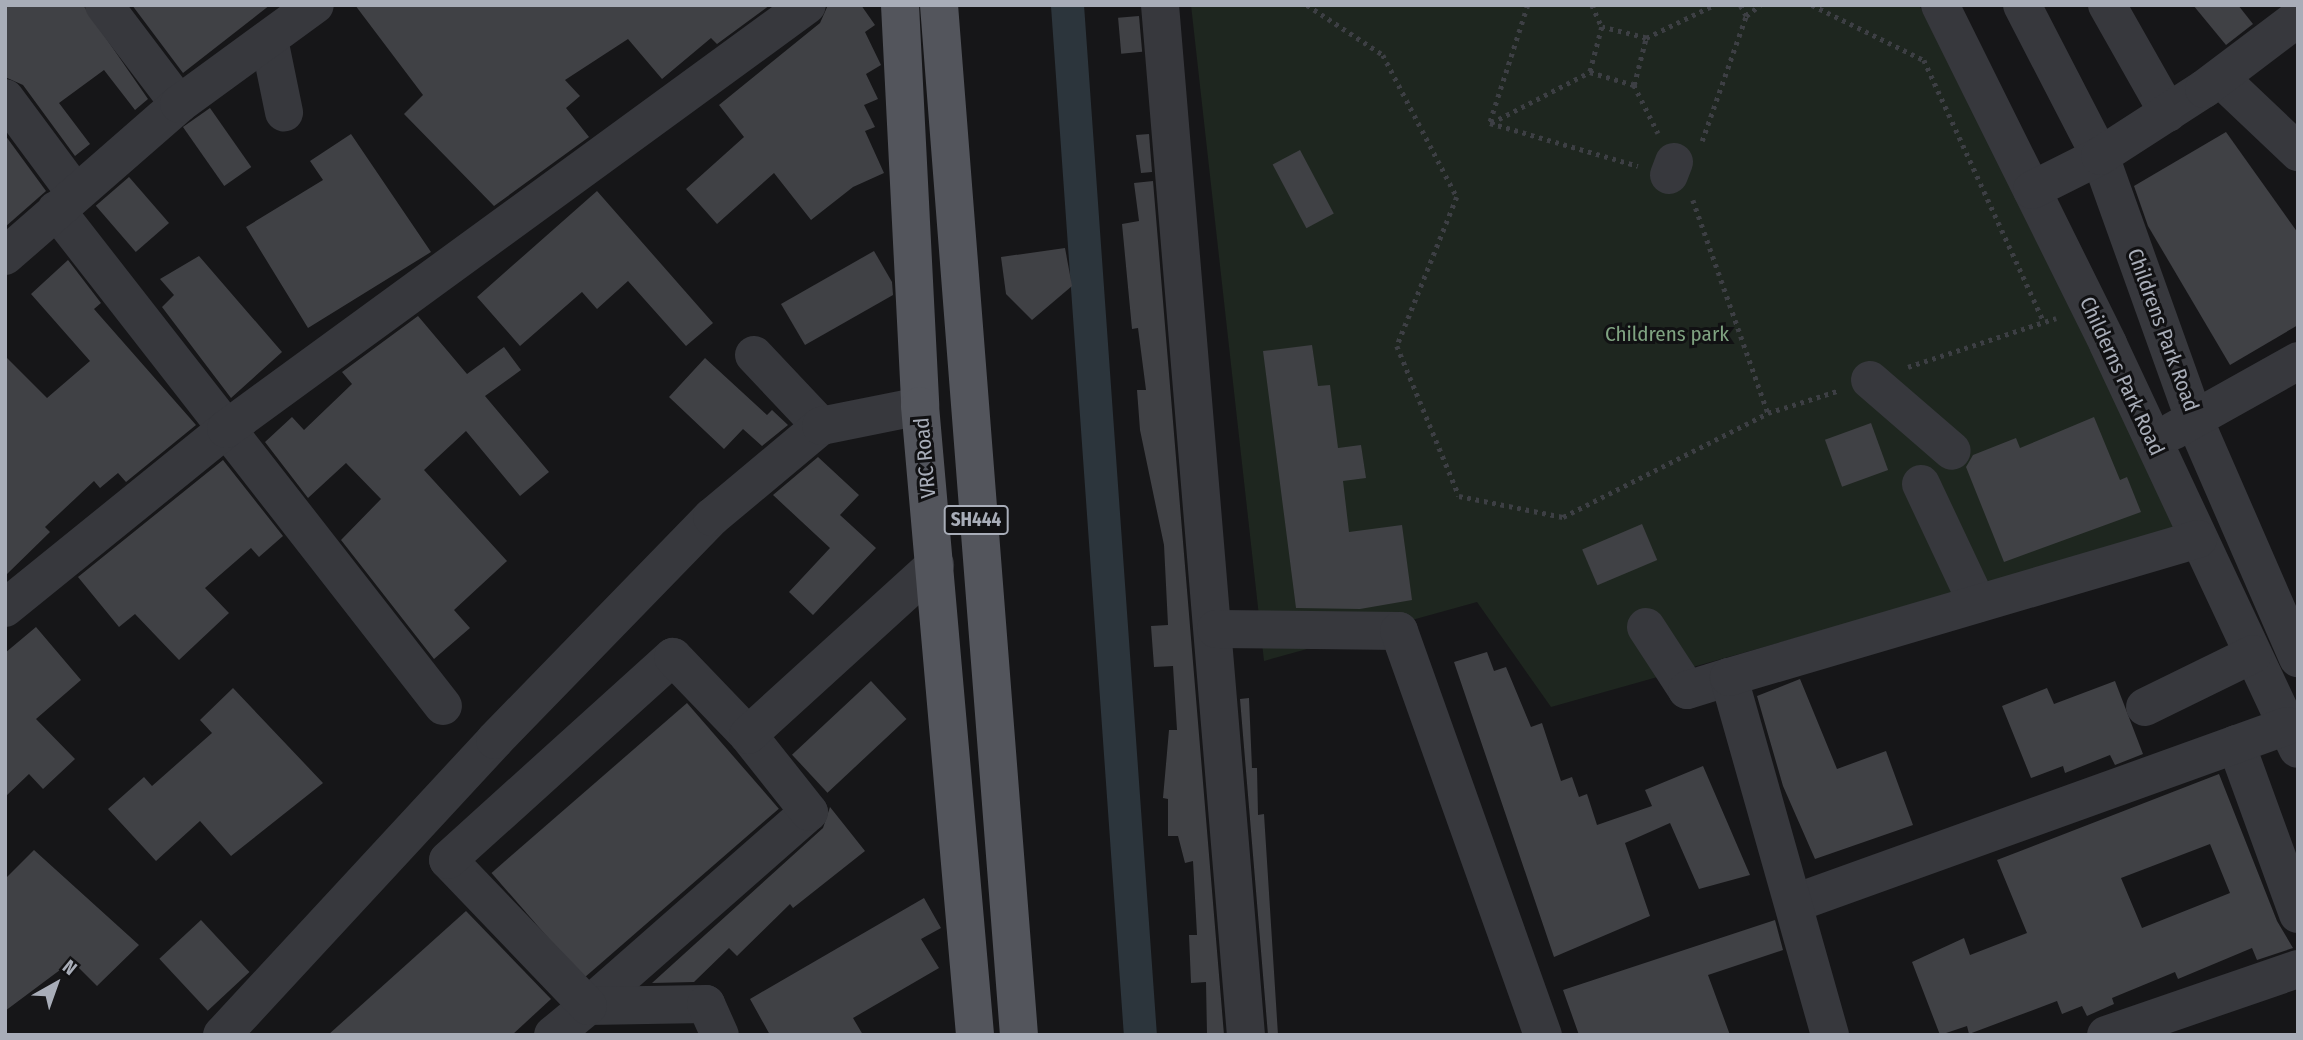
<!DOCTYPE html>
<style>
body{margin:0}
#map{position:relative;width:2303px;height:1040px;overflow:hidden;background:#161618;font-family:"Fira Sans Condensed",sans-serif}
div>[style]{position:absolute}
.green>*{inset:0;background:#1e261f}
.canal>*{height:33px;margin:-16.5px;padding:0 16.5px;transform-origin:16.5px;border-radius:16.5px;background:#2c353c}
.building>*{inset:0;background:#404145;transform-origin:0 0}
.path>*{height:4.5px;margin-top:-2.25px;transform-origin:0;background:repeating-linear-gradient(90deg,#3d3f44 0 3.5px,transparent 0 8.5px)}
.minor>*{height:38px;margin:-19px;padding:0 19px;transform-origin:19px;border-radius:19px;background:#37383d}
.major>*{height:38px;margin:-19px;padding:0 19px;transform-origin:19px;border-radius:19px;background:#53555c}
span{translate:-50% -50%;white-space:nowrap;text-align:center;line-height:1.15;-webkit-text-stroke:6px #111113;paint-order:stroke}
.shield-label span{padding:2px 5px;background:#111113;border:2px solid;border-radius:5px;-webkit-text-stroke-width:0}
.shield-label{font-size:19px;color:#a8adb8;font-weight:700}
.street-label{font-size:21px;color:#a8adb8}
.park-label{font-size:21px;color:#7fa381}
.frame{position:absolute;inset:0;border:7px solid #a8adb8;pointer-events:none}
.north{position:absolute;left:21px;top:949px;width:70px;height:70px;-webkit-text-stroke:5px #111113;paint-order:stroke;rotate:40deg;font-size:19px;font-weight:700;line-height:28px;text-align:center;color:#a8adb8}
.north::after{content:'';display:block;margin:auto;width:24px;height:32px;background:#a8adb8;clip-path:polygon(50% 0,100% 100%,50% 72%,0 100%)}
</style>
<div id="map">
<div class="green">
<i style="clip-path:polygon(1191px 5px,1919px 5px,2187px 528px,1551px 707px,1477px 602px,1264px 661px)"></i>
</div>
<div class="canal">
<i style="left:1067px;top:5px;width:1033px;rotate:85.95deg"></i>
</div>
<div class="building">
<i style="clip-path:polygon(5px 5px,83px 5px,148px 99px,135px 110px,104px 70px,59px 103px,90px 144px,75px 156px,23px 85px,5px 77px)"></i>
<i style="clip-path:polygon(132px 5px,270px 5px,183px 73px)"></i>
<i style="clip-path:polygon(355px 5px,770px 5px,717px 44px,711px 38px,662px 79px,628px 39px,565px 80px,580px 96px,566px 108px,589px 137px,494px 206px,404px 114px,423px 95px)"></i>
<i style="clip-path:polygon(828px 5px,861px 5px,875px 25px,865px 32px,881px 65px,866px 74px,878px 99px,864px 105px,875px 127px,865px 131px,884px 173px,853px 187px,811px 220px,774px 173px,717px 224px,686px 189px,744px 137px,719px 105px,820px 23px)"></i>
<i style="clip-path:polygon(2193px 5px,2238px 5px,2253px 24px,2226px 45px)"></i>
<i style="left:1139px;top:16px;width:36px;height:21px;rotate:85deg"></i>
<i style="left:210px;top:108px;width:72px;height:33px;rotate:55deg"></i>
<i style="clip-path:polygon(2226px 132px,2298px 233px,2298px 325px,2230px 365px,2148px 226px,2134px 186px)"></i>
<i style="clip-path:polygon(351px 134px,431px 252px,308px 328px,246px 227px,323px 180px,310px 161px)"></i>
<i style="clip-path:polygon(1149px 134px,1152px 172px,1141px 173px,1136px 135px)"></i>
<i style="clip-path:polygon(5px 135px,46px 191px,5px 227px)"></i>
<i style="left:1300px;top:150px;width:72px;height:31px;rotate:62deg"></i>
<i style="left:129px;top:177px;width:61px;height:44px;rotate:49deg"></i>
<i style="clip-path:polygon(1153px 181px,1224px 1035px,1207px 1035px,1206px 982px,1191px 983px,1189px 935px,1197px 935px,1193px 861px,1185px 863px,1178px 836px,1168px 836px,1168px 799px,1163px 798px,1169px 730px,1177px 730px,1173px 666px,1154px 667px,1151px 626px,1168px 625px,1164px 545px,1140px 430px,1137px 390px,1146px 390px,1138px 328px,1132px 329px,1122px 224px,1139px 221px,1134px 183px)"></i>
<i style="clip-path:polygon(597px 191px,713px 323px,686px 346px,628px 281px,597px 309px,582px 292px,520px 346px,477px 297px)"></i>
<i style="clip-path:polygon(1065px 248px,1072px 286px,1032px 320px,1006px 294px,1001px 257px)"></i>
<i style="clip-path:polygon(874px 251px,892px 282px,893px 295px,805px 345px,781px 304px)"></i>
<i style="clip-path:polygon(199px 256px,282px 352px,231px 398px,162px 307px,174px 295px,160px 279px)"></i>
<i style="clip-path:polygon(68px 260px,101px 303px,94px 309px,196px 425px,126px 482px,118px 473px,100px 488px,94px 481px,45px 527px,50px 532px,5px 576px,5px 356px,47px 398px,90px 361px,31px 294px)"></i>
<i style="clip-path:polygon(418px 316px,467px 374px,504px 347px,521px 370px,485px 396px,549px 472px,520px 496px,466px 431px,424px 470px,507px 561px,454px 610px,470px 628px,434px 659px,341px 540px,381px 499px,346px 463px,308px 498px,265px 442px,292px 417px,304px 430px,352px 384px,342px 372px)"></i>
<i style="clip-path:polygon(1312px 345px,1318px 386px,1330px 385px,1338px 448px,1361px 445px,1366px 478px,1343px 481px,1349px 532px,1402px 525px,1412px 600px,1360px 609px,1296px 608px,1263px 351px)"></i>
<i style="clip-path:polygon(705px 358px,767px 415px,772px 410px,788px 425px,762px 446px,743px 429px,724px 449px,669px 397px)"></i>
<i style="clip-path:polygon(2094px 417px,2120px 480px,2127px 477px,2141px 512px,2004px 562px,1966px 467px,1973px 455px,2016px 438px,2020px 448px)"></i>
<i style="left:1871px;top:423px;width:50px;height:49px;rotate:70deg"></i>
<i style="clip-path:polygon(818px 457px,859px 495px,840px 515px,876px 548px,813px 615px,789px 592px,830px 548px,773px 495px)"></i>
<i style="clip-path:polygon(223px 460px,283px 536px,259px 557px,251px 548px,205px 588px,229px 613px,179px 660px,135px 614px,119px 627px,78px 577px)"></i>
<i style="left:1642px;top:524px;width:39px;height:65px;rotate:67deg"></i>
<i style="clip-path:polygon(36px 627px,81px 680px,36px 719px,75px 759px,43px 789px,29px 774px,5px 797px,5px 653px)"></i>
<i style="clip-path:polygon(1487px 652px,1494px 671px,1506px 667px,1531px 727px,1542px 723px,1561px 781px,1572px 777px,1579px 797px,1587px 794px,1597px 825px,1652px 806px,1645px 790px,1703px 766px,1750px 875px,1699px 889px,1670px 823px,1625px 843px,1650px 916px,1554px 957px,1454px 662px)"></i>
<i style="clip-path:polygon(1800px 679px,1837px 769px,1886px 751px,1913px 825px,1815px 859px,1783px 786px,1757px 696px)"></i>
<i style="left:871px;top:681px;width:52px;height:108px;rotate:47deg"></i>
<i style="clip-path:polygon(2115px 681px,2143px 754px,2115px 765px,2110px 755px,2065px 773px,2063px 766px,2031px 778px,2002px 706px,2047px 688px,2054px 704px)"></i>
<i style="clip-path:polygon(233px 688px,323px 783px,231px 856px,200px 821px,156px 861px,108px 809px,144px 777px,152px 786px,212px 733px,200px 720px)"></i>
<i style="clip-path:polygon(1249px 698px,1252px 768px,1257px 768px,1258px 815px,1264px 814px,1278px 1035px,1268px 1035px,1240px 699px)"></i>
<i style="left:687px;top:703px;width:140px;height:259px;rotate:49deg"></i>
<i style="clip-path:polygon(evenodd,2219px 774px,2277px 921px,2293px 948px,2257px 960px,2252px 948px,2178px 979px,2175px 972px,2112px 998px,2114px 1004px,2087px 1016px,2082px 1006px,2062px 1014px,2057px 1001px,1969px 1034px,1967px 1026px,1940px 1035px,1912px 962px,1964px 938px,1970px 955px,2027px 933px,1997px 860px,2219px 774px,2210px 844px,2230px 893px,2142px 928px,2121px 878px,2210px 844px)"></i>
<i style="clip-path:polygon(830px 807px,865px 851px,793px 908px,790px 904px,737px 956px,729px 948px,694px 982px,652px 983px,823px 828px)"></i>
<i style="clip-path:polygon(34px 850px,139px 945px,97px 986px,72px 961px,5px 1011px,5px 879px)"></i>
<i style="clip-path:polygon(924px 898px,941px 928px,921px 939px,939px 968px,853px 1018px,863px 1035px,770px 1035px,750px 999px)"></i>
<i style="clip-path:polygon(466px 911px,551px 999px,512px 1035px,328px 1035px)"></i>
<i style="left:201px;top:920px;width:71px;height:57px;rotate:47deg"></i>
<i style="clip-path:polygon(1775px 920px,1783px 950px,1708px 975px,1730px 1035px,1579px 1035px,1563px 990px)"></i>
</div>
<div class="path">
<i style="left:1307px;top:5px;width:91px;rotate:33.3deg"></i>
<i style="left:1383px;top:55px;width:160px;rotate:62.5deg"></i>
<i style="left:1457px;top:197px;width:161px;rotate:111.9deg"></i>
<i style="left:1397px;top:346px;width:162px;rotate:67.5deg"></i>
<i style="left:1459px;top:496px;width:106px;rotate:11.4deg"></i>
<i style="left:1563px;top:517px;width:230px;rotate:-26.9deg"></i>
<i style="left:1768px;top:413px;width:72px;rotate:-17.7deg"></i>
<i style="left:1528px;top:5px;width:124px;rotate:107.9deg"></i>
<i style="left:1490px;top:123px;width:154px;rotate:16.2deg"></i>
<i style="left:1592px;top:5px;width:24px;rotate:66deg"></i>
<i style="left:1812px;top:5px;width:125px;rotate:26.2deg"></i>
<i style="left:1924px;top:60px;width:288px;rotate:65.4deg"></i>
<i style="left:1746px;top:16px;width:18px;rotate:-38deg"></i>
<i style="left:1646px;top:38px;width:76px;rotate:-25.9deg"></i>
<i style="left:1634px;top:85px;width:49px;rotate:-75.7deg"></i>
<i style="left:1646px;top:38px;width:45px;rotate:-166deg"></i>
<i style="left:1602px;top:27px;width:47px;rotate:104.9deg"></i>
<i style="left:1590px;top:72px;width:46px;rotate:16.5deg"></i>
<i style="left:1634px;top:85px;width:54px;rotate:63.4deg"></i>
<i style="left:1491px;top:123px;width:111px;rotate:-27.3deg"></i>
<i style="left:1702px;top:141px;width:133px;rotate:-70.6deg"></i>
<i style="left:1746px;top:16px;width:13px;rotate:-119deg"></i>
<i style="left:1693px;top:200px;width:226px;rotate:70.6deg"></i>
<i style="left:1908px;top:367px;width:156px;rotate:-18.3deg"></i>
</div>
<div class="minor">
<i style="left:104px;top:5px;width:124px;rotate:52.9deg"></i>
<i style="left:1160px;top:5px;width:1034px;rotate:85.23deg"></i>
<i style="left:1940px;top:5px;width:378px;rotate:63.6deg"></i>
<i style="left:2108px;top:344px;width:447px;rotate:64.9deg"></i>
<i style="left:2022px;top:5px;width:170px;rotate:62.7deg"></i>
<i style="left:2100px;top:156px;width:279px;rotate:70.3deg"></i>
<i style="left:2194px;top:419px;width:261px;rotate:66.5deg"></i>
<i style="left:2107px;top:5px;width:124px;rotate:60.5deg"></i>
<i style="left:269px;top:39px;width:75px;rotate:78.4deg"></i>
<i style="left:2220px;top:78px;width:108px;rotate:43.5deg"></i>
<i style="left:5px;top:98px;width:119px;rotate:53.5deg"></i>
<i style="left:1669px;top:175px;width:14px;rotate:-69deg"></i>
<i style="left:2032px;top:190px;width:76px;rotate:-26.6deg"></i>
<i style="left:2100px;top:156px;width:124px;rotate:-32.8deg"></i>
<i style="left:2204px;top:89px;width:118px;rotate:-37.1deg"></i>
<i style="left:56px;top:210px;width:629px;rotate:52.04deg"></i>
<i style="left:5px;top:256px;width:231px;rotate:-41.1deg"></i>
<i style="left:179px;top:104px;width:168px;rotate:-36.1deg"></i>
<i style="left:754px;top:355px;width:98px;rotate:46.7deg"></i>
<i style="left:1870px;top:380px;width:108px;rotate:40.9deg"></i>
<i style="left:2173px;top:431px;width:143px;rotate:-29.2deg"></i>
<i style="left:1921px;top:484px;width:132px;rotate:64.8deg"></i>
<i style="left:5px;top:608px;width:284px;rotate:-39deg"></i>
<i style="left:226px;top:429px;width:719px;rotate:-36.12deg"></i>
<i style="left:1646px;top:627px;width:75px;rotate:56.9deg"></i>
<i style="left:1687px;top:690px;width:44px;rotate:-17.2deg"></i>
<i style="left:1216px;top:629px;width:183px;rotate:0.6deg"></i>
<i style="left:1399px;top:631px;width:429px;rotate:70.4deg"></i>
<i style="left:2145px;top:707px;width:120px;rotate:-26.1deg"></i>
<i style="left:2236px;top:744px;width:181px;rotate:70deg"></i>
<i style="left:1795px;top:903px;width:523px;rotate:-19.79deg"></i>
<i style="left:588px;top:1006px;width:294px;rotate:-41.3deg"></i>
<i style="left:809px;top:812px;width:98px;rotate:-128.4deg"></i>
<i style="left:588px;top:1006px;width:118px;rotate:-1deg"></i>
<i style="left:706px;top:1004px;width:34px;rotate:66deg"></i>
<i style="left:222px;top:1035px;width:402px;rotate:-47.2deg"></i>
<i style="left:495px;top:740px;width:311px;rotate:-45.8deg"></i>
<i style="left:712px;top:517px;width:142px;rotate:-39.9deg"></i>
<i style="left:821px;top:426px;width:101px;rotate:-11.4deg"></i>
<i style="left:553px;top:1035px;width:45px;rotate:-39.6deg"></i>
<i style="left:588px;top:1006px;width:202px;rotate:-133.8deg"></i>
<i style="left:448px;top:860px;width:303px;rotate:-42.1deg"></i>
<i style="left:673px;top:657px;width:108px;rotate:46.1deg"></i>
<i style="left:748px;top:735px;width:253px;rotate:-42.3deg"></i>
<i style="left:1830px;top:1035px;width:372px;rotate:-105.8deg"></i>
<i style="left:1729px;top:677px;width:489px;rotate:-16.4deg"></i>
<i style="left:2106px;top:1035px;width:203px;rotate:-19deg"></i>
</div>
<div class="major">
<i style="left:900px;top:5px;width:401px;rotate:87.1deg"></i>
<i style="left:920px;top:406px;width:631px;rotate:85deg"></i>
<i style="left:939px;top:5px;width:1033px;rotate:85.56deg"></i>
</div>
<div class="shield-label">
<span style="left:976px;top:520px">SH444</span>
</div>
<div class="street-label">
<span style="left:2163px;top:330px;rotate:70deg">Childrens Park Road</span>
<span style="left:2122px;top:376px;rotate:65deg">Childerns Park Road</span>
<span style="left:925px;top:458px;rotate:-95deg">VRC Road</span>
</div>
<div class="park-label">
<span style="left:1667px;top:334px">Childrens park</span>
</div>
<div class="frame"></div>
<div class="north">N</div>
</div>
